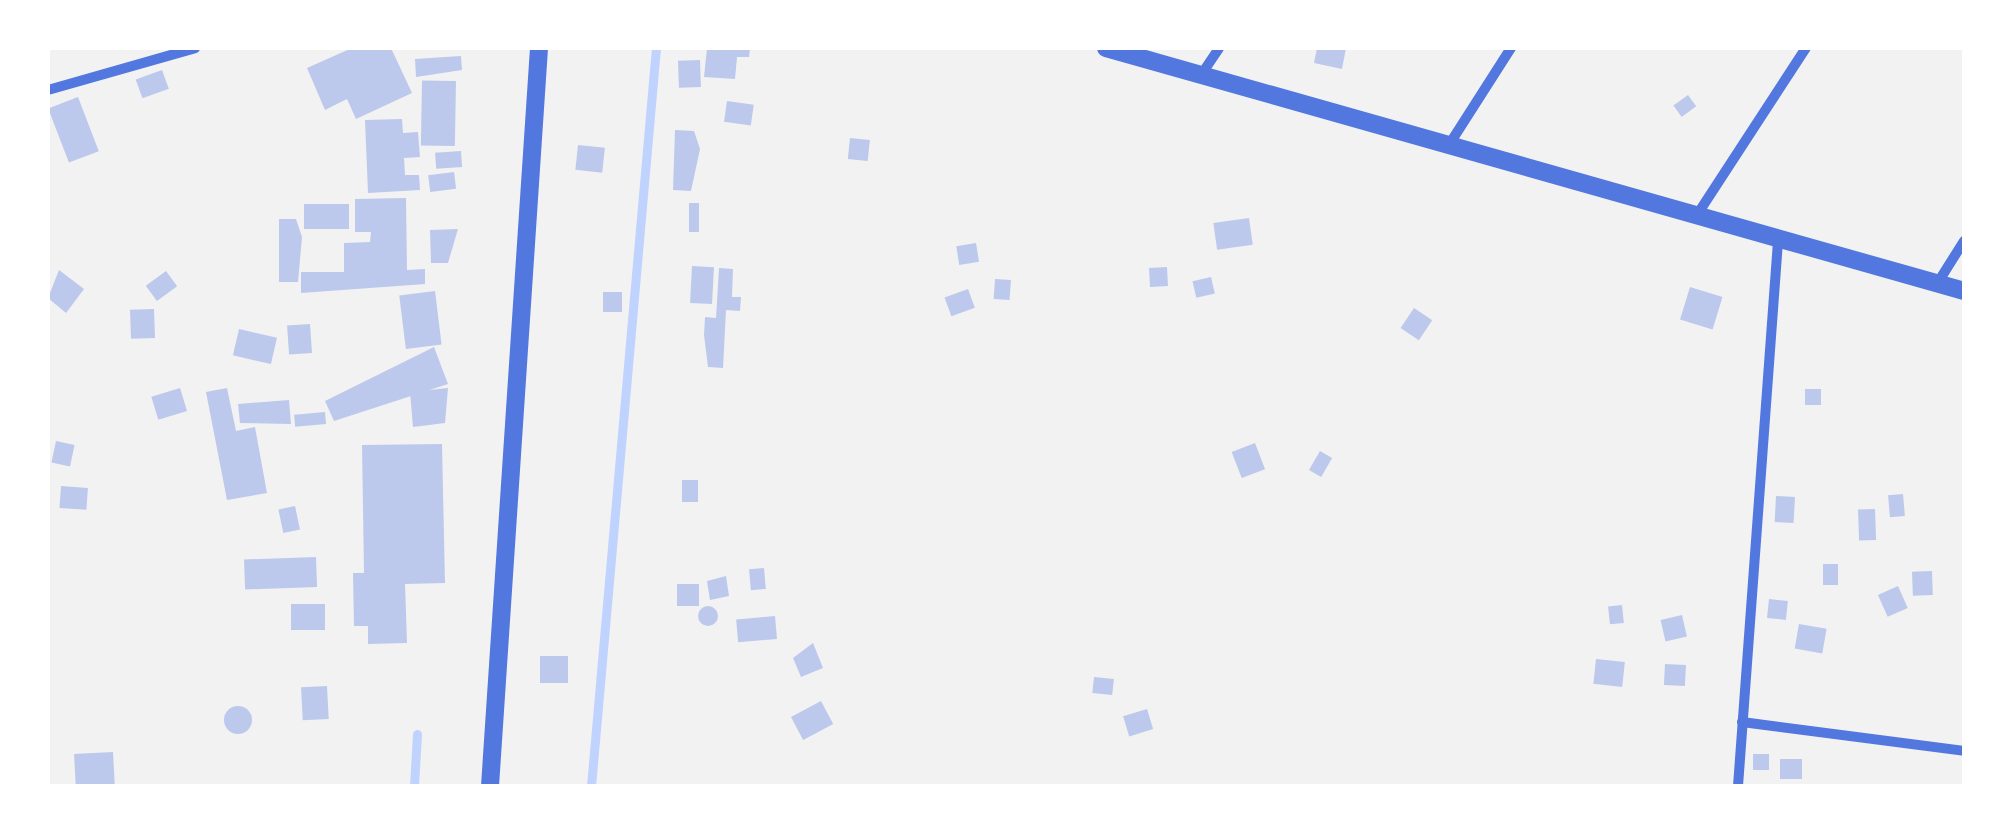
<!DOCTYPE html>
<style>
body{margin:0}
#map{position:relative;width:2012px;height:834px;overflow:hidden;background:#f2f2f2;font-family:"Archivo Narrow",sans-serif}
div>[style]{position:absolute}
.stream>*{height:9px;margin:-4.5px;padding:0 4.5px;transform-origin:4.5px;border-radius:4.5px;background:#bfd3fe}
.building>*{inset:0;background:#bdc9ec;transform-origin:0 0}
.round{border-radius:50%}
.minor>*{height:10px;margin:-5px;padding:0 5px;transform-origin:5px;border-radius:5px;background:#5277de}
.tertiary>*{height:18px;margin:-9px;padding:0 9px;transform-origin:9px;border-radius:9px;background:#5277de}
span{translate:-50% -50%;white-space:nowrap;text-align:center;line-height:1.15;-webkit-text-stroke:10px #fff;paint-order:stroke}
.frame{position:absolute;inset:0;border:50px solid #fff;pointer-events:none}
</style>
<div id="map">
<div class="stream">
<i style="left:414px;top:786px;width:52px;rotate:-86.7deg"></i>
<i style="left:591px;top:786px;width:741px;rotate:-84.97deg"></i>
</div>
<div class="building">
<i style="clip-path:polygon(352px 48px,391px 48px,412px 93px,356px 119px,347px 99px,325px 110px,307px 68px)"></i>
<i style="clip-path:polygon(707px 48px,750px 48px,749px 57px,737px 57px,735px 79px,704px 77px)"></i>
<i style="clip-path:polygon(1317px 48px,1346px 48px,1342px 69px,1314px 63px)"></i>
<i style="clip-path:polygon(461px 56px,462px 70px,416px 77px,415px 59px)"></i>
<i style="left:700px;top:60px;width:27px;height:22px;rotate:88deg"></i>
<i style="left:162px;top:70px;width:20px;height:28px;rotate:70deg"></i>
<i style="left:456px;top:81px;width:65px;height:34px;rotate:91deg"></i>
<i style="left:1688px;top:95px;width:14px;height:18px;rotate:54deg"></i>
<i style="left:78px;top:97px;width:58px;height:32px;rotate:69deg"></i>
<i style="left:727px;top:101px;width:27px;height:21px;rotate:8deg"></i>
<i style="clip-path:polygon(402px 119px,403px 133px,418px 132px,420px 157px,404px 158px,405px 175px,419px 175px,420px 190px,368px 193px,365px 120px)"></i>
<i style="clip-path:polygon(675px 130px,694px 131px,700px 149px,691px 191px,673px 190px)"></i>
<i style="left:850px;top:138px;width:20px;height:21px;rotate:6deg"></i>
<i style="left:578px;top:145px;width:27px;height:25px;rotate:6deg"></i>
<i style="left:461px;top:151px;width:16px;height:26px;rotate:86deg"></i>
<i style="left:454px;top:172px;width:17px;height:26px;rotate:83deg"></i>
<i style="clip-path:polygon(406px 198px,407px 270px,425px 269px,425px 284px,301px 293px,301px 272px,344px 272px,344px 243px,370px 242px,371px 232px,355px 232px,355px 199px)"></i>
<i style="left:689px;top:203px;width:10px;height:29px"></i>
<i style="left:304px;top:204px;width:45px;height:25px"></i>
<i style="left:1249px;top:218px;width:27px;height:36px;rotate:82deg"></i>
<i style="clip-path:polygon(279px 219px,296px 219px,302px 237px,298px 282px,279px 282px)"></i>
<i style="clip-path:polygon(458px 229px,448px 263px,431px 263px,430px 230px)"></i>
<i style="left:976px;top:243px;width:19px;height:20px;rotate:81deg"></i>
<i style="left:692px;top:266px;width:22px;height:37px;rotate:3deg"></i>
<i style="left:1167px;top:267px;width:19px;height:18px;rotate:87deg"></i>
<i style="clip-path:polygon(719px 268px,733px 269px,732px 297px,741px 297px,740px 311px,726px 310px,723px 368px,708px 367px,704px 335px,705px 317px,716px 318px)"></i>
<i style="clip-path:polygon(59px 270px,84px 289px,66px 313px,48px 298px)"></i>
<i style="left:166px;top:271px;width:19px;height:25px;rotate:54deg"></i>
<i style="left:1211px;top:277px;width:17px;height:19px;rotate:77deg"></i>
<i style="left:995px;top:279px;width:16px;height:20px;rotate:4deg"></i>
<i style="left:1690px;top:287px;width:34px;height:34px;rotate:17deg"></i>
<i style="left:968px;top:289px;width:20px;height:25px;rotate:70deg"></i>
<i style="left:435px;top:291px;width:54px;height:36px;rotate:83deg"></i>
<i style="left:603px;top:292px;width:19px;height:20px"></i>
<i style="left:1414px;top:308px;width:22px;height:24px;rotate:34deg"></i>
<i style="left:154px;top:309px;width:29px;height:24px;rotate:88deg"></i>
<i style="left:310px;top:324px;width:29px;height:23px;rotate:86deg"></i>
<i style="left:239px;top:329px;width:39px;height:27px;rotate:13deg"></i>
<i style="clip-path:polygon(434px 347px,448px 384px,334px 421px,325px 401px)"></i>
<i style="left:180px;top:388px;width:24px;height:30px;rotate:73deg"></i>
<i style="clip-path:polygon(227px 388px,236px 431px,255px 427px,267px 493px,227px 500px,206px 392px)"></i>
<i style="clip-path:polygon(448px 388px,445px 423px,413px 427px,410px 392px)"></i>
<i style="left:1805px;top:389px;width:16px;height:16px"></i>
<i style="clip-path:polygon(289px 400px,291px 424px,240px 423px,238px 404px)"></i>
<i style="left:325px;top:412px;width:12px;height:31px;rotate:85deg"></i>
<i style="left:56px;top:441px;width:19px;height:22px;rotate:12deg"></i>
<i style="left:1255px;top:443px;width:28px;height:25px;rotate:69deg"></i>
<i style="clip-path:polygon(442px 444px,445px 583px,405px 584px,407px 643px,368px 644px,368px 626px,354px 626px,353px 573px,364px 573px,362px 445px)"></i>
<i style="left:1320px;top:451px;width:14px;height:22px;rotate:30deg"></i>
<i style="left:682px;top:480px;width:16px;height:22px"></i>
<i style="left:61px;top:486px;width:27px;height:22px;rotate:4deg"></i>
<i style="left:1903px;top:494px;width:22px;height:15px;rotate:85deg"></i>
<i style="left:1776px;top:496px;width:19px;height:26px;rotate:3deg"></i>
<i style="left:295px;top:506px;width:24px;height:17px;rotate:78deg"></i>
<i style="left:1875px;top:509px;width:31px;height:17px;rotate:88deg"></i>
<i style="left:316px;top:557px;width:30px;height:72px;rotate:88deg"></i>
<i style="left:1823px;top:564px;width:15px;height:21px"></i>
<i style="left:764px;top:568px;width:21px;height:15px;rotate:85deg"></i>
<i style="left:1932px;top:571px;width:24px;height:20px;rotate:88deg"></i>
<i style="clip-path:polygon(726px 576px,729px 596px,710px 600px,707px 581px)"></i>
<i style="left:699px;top:584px;width:22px;height:22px;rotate:90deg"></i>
<i style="left:1898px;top:586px;width:24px;height:22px;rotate:66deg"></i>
<i style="left:1769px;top:599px;width:19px;height:19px;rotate:6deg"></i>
<i style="left:325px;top:604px;width:26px;height:34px;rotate:90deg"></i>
<i style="left:1622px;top:605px;width:18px;height:14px;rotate:84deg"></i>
<i class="round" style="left:698px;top:606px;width:20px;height:20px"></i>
<i style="left:1682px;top:615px;width:22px;height:22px;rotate:77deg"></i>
<i style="left:775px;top:616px;width:23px;height:39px;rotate:85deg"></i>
<i style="left:1799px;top:624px;width:28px;height:25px;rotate:10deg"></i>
<i style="clip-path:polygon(813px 643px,823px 668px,801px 677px,793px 658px)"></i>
<i style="left:568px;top:656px;width:27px;height:28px;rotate:90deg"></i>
<i style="left:1596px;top:659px;width:29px;height:25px;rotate:6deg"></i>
<i style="left:1665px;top:664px;width:21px;height:21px;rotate:3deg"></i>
<i style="left:1094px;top:677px;width:20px;height:16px;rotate:6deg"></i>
<i style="left:327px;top:686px;width:33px;height:26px;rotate:87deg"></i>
<i style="left:821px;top:701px;width:26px;height:34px;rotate:62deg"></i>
<i class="round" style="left:224px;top:706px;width:28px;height:28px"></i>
<i style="left:1147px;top:709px;width:21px;height:25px;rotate:73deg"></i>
<i style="left:113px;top:752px;width:34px;height:39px;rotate:87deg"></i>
<i style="left:1753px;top:754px;width:16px;height:16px"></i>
<i style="left:1780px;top:759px;width:22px;height:20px"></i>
</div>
<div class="minor">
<i style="left:1201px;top:75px;width:32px;rotate:-56deg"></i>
<i style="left:48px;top:90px;width:153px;rotate:-15.9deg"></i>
<i style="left:1447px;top:148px;width:119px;rotate:-57.4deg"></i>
<i style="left:1695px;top:218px;width:203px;rotate:-56.9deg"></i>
<i style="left:1937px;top:284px;width:51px;rotate:-57.9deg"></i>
<i style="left:1742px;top:722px;width:224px;rotate:7.4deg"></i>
<i style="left:1738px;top:786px;width:546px;rotate:-85.8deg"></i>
</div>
<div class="tertiary">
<i style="left:1106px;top:48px;width:892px;rotate:15.81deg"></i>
<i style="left:490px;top:786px;width:740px;rotate:-86.2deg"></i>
</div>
<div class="frame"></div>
</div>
